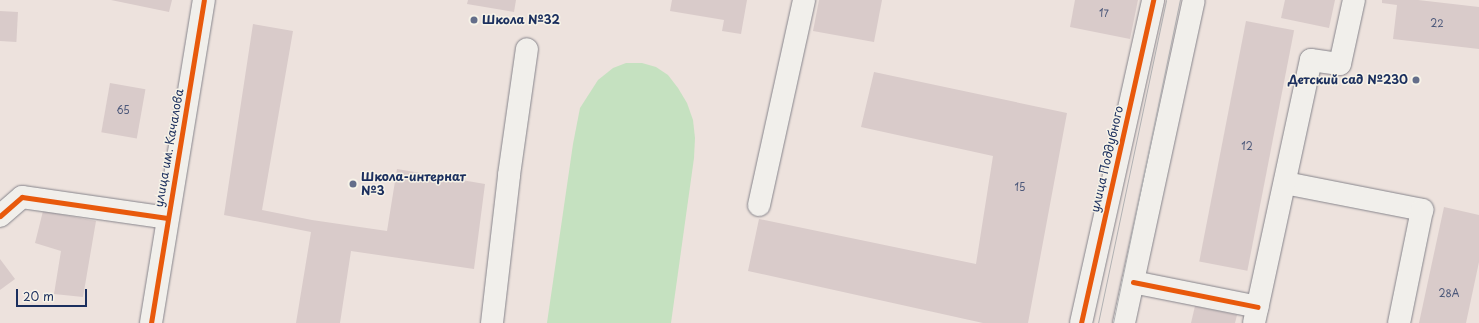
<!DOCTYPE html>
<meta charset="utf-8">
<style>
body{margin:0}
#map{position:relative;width:1479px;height:323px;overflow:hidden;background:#ede2dd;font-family:"Playpen Sans",sans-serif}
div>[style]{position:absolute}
.green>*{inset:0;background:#c5e1c0}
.building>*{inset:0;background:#d9cbca;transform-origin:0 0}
.roads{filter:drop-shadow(0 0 1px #86848b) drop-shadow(0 0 1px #86848b)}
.minor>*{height:22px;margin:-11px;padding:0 11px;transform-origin:11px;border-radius:11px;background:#f1efeb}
.tram>*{height:1px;margin:-0.5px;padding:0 0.5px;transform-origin:0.5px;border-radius:0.5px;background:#b0b0b2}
.cycleway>*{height:5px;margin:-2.5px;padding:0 2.5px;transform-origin:2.5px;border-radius:2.5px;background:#e8590c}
.dots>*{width:11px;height:11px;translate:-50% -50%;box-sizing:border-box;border:2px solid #f7f3e8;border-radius:50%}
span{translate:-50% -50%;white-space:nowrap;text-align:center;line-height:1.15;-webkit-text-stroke:3px #f7f3e8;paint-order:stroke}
.number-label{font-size:10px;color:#4c587a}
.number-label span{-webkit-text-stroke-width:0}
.poi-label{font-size:12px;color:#1b2f5e;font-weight:700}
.left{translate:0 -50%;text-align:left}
.right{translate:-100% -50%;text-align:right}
.street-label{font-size:12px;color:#1b2f5e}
.scale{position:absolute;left:16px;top:289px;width:71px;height:18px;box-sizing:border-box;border:2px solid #1b2f5e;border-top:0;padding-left:5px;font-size:12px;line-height:14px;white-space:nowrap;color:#1b2f5e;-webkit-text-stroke:3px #f7f3e8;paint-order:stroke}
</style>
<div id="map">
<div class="green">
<i style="clip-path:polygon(626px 63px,642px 63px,656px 67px,668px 75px,678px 88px,687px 103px,693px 120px,695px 138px,694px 158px,671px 323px,547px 323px,573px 144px,580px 108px,598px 80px,613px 68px)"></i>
</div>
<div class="building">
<i style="clip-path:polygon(111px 0,172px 0,169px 12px)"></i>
<i style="clip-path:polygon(468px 0,516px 0,514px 12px,467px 4px)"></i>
<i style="clip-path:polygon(672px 0,747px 0,741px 34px,722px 31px,724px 20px,670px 11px)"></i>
<i style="clip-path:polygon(819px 0,882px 0,874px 42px,813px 31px)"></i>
<i style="clip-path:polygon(1075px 0,1138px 0,1130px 39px,1070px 27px)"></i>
<i style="clip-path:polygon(1285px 0,1335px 0,1329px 28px,1281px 18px)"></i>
<i style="clip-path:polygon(1382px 0,1418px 0,1479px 7px,1479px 49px,1393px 39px,1397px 5px,1382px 3px)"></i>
<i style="left:0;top:11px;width:18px;height:30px;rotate:3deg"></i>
<i style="left:1246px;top:21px;width:49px;height:245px;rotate:11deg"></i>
<i style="clip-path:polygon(253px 24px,293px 31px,262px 210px,312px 220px,387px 231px,397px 169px,485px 184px,474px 269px,351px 251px,340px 323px,296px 323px,311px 232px,224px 215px)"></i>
<i style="clip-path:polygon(874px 72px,1067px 113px,1028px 323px,983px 323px,748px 271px,759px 219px,976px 264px,993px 156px,861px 127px)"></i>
<i style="left:110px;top:83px;width:36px;height:50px;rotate:10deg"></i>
<i style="clip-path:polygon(1444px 207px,1479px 215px,1479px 262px,1466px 323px,1419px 323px)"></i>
<i style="clip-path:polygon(43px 211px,96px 221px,83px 297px,54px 294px,61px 251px,35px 243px)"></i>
<i style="clip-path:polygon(0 259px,15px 279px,0 290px)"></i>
<i style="clip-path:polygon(1195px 306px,1237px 315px,1235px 323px,1191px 323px)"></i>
</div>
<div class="roads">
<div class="minor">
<i style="left:1285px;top:183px;width:140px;rotate:11.1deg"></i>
<i style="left:1422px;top:210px;width:115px;rotate:101.5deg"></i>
<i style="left:759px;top:205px;width:210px;rotate:-77.6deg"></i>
<i style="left:0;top:216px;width:29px;rotate:-41deg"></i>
<i style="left:22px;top:197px;width:147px;rotate:8.2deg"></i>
<i style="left:1133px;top:282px;width:127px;rotate:11.3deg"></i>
<i style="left:151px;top:323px;width:327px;rotate:-80.7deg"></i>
<i style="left:492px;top:323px;width:149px;rotate:-83.4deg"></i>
<i style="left:509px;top:175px;width:127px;rotate:-81.9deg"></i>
<i style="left:1081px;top:323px;width:331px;rotate:-77.4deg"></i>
<i style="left:1124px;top:323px;width:330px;rotate:-77.8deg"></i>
<i style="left:1254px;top:323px;width:269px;rotate:-77.8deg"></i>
<i style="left:1311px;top:60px;width:29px;rotate:8deg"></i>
<i style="left:1340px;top:64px;width:66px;rotate:-77.7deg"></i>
</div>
</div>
<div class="tram">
<i style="left:1098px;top:323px;width:330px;rotate:-78.1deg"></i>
<i style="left:1113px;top:323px;width:330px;rotate:-78.3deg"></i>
</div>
<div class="cycleway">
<i style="left:0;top:216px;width:29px;rotate:-41deg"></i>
<i style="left:22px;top:197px;width:147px;rotate:8.2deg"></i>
<i style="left:1133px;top:282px;width:127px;rotate:11.3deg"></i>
<i style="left:151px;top:323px;width:327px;rotate:-80.7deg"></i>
<i style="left:1081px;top:323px;width:331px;rotate:-77.4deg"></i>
</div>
<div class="dots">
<i style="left:474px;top:20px;background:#646e8a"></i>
<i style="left:1416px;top:80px;background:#646e8a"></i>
<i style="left:353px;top:184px;background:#646e8a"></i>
</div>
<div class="number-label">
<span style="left:1104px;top:13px">17</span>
<span style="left:1437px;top:23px">22</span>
<span style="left:123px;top:110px">65</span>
<span style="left:1247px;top:146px">12</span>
<span style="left:1020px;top:187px">15</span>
<span style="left:1449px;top:293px">28А</span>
</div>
<div class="poi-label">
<span class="left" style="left:482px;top:20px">Школа №32</span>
<span class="right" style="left:1408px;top:80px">Детский сад №230</span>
<span class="left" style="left:361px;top:184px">Школа-интернат<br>№3</span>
</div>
<div class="street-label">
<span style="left:169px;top:148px;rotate:-80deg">улица им. Качалова</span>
<span style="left:1107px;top:159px;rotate:-77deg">улица Поддубного</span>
</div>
<div class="scale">20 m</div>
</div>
